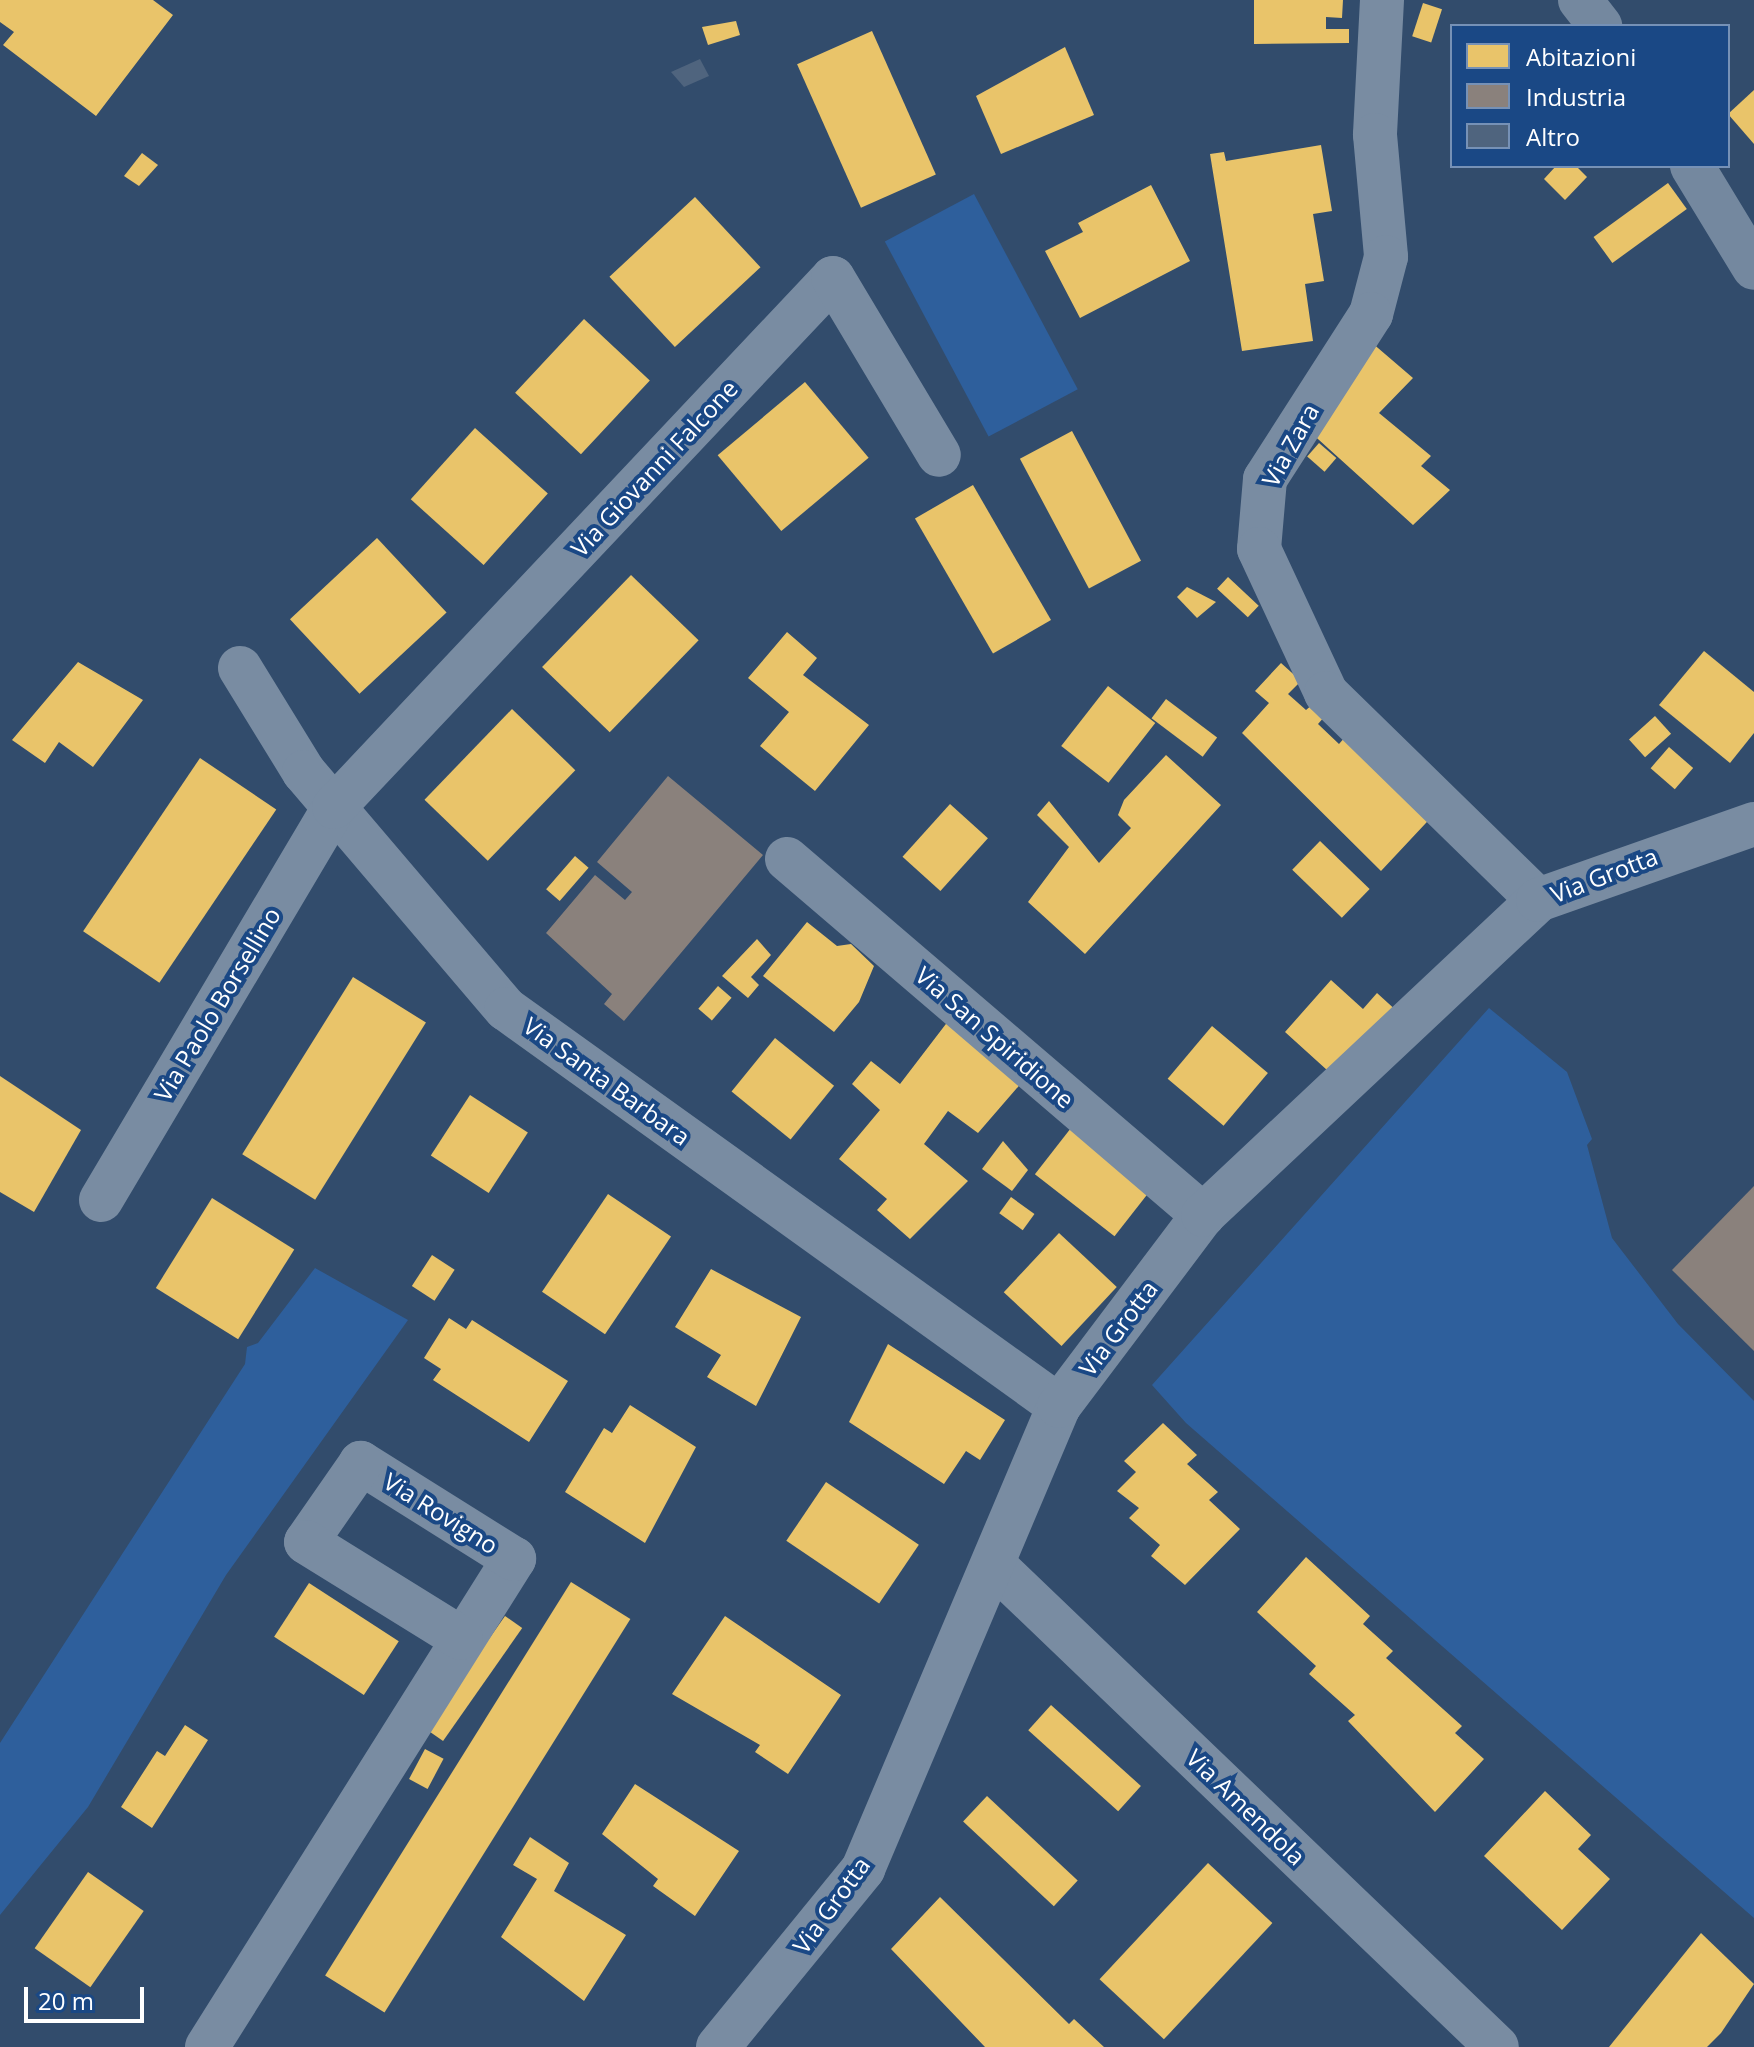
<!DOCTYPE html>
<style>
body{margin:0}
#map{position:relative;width:1754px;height:2047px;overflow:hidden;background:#324c6c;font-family:"Open Sans",sans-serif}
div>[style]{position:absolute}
.green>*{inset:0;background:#2e5f9c;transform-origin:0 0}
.homes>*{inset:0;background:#e9c46a;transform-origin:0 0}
.industry>*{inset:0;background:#8a817c}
.building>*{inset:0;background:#4f647e}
.street>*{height:44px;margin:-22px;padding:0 22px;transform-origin:22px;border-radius:22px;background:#798ca2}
.secondary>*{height:44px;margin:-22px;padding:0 22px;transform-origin:22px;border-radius:22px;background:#74889f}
span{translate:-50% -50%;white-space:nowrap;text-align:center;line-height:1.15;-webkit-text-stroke:8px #1a4885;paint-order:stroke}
.street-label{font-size:24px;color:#fff}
.legend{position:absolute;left:1450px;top:24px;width:280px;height:144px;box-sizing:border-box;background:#1a4885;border:2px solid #7691b6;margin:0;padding:10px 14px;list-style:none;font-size:24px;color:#fff}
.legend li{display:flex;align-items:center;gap:16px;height:40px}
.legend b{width:40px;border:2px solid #7691b6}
.scale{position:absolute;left:24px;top:1987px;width:120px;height:36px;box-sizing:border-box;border:4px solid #fff;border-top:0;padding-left:10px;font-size:24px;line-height:28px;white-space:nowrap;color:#fff;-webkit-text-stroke:6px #1a4885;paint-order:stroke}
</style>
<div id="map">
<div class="green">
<i style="left:974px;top:194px;width:221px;height:101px;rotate:62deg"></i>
<i style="clip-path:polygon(1489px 1008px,1567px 1072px,1592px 1139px,1587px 1145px,1612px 1238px,1678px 1324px,1754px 1401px,1754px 1918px,1186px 1423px,1152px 1385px)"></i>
<i style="clip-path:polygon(315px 1268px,408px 1320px,226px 1575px,88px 1807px,0 1915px,0 1743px,245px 1364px,247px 1347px,258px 1343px)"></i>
</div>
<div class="homes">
<i style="clip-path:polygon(0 0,153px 0,173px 15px,96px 116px,3px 45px,14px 32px,0 22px)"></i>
<i style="clip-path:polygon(1254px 0,1343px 0,1342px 18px,1326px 17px,1326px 29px,1349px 29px,1349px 43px,1254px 44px)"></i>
<i style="left:1423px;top:3px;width:20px;height:35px;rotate:18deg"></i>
<i style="clip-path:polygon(736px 21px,740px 35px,708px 45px,702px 27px)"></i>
<i style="left:872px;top:31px;width:157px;height:82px;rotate:66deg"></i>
<i style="clip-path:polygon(1065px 47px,1094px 115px,1001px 154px,976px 96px)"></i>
<i style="clip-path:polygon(1754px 90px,1754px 144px,1728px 114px)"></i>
<i style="clip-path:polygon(1321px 145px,1332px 211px,1313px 214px,1324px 281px,1305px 284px,1313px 341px,1242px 351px,1210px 154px,1224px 152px,1226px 161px)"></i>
<i style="clip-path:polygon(142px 153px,158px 165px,139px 186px,124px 176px)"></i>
<i style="clip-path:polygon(1556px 166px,1576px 166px,1587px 177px,1565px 200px,1544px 179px)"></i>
<i style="left:1668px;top:183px;width:32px;height:92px;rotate:54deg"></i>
<i style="clip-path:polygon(1151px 185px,1190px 261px,1080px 318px,1045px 251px,1083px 232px,1078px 223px)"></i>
<i style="left:695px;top:197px;width:96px;height:117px;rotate:47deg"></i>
<i style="left:584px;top:319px;width:90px;height:101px;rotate:43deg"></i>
<i style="clip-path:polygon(1371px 342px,1413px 378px,1379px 413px,1431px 456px,1421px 466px,1450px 490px,1413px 525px,1308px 430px)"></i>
<i style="left:805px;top:382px;width:99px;height:114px;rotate:50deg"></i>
<i style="left:475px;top:428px;width:98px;height:96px;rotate:42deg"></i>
<i style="left:1072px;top:431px;width:147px;height:59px;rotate:62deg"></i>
<i style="left:1319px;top:443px;width:23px;height:18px;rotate:41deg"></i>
<i style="left:973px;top:485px;width:156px;height:67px;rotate:60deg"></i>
<i style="left:377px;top:538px;width:102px;height:119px;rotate:47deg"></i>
<i style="left:631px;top:575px;width:94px;height:128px;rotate:44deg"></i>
<i style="left:1228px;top:577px;width:42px;height:16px;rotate:43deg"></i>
<i style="clip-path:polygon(1187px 587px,1216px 602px,1197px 618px,1177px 597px)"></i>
<i style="clip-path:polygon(787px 632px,817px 658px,803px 675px,869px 725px,815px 791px,760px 746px,789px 712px,748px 678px)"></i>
<i style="clip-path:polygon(1704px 651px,1754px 692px,1754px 733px,1730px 763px,1659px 705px)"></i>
<i style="clip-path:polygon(78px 662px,143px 700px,93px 767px,59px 742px,45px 763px,12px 740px)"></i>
<i style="clip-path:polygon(1281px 663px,1301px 681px,1288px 694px,1306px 710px,1313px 704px,1325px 716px,1318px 724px,1339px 744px,1353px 728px,1440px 808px,1381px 871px,1242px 733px,1269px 703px,1255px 691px)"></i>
<i style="left:1108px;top:686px;width:60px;height:76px;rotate:38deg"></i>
<i style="left:1166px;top:699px;width:64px;height:24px;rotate:37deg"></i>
<i style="left:512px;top:709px;width:88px;height:126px;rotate:44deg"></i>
<i style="left:1655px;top:716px;width:24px;height:35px;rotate:48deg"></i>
<i style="left:1669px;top:747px;width:32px;height:28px;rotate:41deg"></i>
<i style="clip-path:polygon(1166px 755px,1221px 805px,1085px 954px,1028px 902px,1069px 847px,1037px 815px,1049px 801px,1099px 863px,1131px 828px,1118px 815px,1124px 800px)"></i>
<i style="left:200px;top:758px;width:92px;height:209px;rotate:34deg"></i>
<i style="left:950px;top:804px;width:51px;height:71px;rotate:42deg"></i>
<i style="left:1320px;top:841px;width:69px;height:40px;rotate:44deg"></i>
<i style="left:575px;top:856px;width:18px;height:44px;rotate:41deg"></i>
<i style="clip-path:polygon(807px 922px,837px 946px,851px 944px,874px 966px,859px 1002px,834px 1032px,763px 976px)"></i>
<i style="clip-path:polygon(757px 939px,771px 955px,751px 977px,759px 985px,748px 998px,722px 976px)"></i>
<i style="left:353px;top:977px;width:86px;height:209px;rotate:32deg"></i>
<i style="clip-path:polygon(1331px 980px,1363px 1009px,1377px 993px,1399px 1013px,1338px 1080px,1285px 1032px)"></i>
<i style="left:718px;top:986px;width:18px;height:30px;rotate:41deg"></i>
<i style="clip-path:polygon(952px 1016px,1030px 1073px,978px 1133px,948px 1111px,924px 1144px,968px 1181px,910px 1239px,877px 1210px,887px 1199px,839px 1159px,880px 1110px,852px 1084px,871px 1061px,900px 1084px)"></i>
<i style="left:1212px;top:1026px;width:73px;height:69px;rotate:40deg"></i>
<i style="left:775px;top:1038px;width:76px;height:69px;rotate:39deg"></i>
<i style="clip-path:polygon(0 1076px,81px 1130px,34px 1212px,0 1192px)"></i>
<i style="left:470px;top:1095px;width:69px;height:72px;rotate:33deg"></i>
<i style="left:1078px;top:1119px;width:101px;height:70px;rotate:38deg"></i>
<i style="clip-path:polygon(1003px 1141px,1028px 1170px,1012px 1191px,982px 1169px)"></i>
<i style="left:608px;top:1194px;width:76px;height:118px;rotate:34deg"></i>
<i style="left:1011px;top:1197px;width:29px;height:20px;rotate:36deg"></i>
<i style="left:212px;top:1198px;width:97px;height:106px;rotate:32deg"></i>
<i style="left:1059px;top:1233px;width:79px;height:81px;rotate:43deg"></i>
<i style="left:432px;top:1255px;width:27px;height:37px;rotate:33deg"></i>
<i style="clip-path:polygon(711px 1269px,801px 1317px,756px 1406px,707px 1377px,721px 1355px,675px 1327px)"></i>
<i style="clip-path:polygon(449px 1318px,466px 1329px,472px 1320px,568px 1381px,529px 1442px,433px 1380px,441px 1369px,424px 1358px)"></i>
<i style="clip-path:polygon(888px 1344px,1005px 1420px,980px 1460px,966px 1451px,944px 1484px,849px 1422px)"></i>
<i style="clip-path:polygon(630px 1405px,696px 1447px,645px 1543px,565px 1492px,604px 1428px,612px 1433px)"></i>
<i style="clip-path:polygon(1163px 1423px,1197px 1455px,1187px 1464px,1218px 1492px,1209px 1500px,1240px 1529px,1185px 1585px,1151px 1556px,1160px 1545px,1129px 1518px,1139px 1508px,1117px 1491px,1136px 1472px,1124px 1461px)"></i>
<i style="left:826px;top:1482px;width:112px;height:71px;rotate:34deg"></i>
<i style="clip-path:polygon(1306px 1557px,1370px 1616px,1363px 1624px,1393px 1651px,1386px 1658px,1462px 1726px,1455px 1733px,1484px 1759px,1435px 1812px,1348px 1721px,1355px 1715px,1309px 1674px,1316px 1666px,1257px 1612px)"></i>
<i style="left:571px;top:1582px;width:70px;height:464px;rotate:32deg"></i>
<i style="left:309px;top:1583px;width:107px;height:64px;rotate:33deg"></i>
<i style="left:505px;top:1616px;width:21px;height:138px;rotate:35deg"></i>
<i style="clip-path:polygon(725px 1616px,841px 1695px,788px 1774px,755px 1752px,760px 1745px,672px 1694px)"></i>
<i style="left:1051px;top:1705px;width:121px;height:34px;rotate:42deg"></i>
<i style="clip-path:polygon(185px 1725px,208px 1740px,152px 1828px,121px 1807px,157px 1751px,165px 1756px)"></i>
<i style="left:425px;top:1749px;width:21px;height:34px;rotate:28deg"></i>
<i style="clip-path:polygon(635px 1784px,739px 1851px,695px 1916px,653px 1886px,658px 1879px,602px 1834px)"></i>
<i style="clip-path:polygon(1545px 1791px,1591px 1835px,1578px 1849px,1610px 1879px,1562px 1930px,1484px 1856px)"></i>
<i style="left:987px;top:1796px;width:124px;height:35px;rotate:43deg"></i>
<i style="clip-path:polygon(530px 1837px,569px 1863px,554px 1891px,626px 1935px,584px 2001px,501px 1937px,537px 1879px,513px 1865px)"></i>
<i style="left:1208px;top:1863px;width:88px;height:159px;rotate:43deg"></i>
<i style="left:88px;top:1872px;width:68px;height:93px;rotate:35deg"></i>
<i style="clip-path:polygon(940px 1897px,1069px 2024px,1074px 2019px,1104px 2047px,985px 2047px,891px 1949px)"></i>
<i style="clip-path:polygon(1701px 1933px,1754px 1984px,1721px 2033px,1707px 2047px,1609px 2047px)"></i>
</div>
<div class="industry">
<i style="clip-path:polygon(668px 776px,763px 855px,624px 1021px,604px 1004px,612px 994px,546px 933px,595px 875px,625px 900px,632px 892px,597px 862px)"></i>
<i style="clip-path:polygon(1754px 1186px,1754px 1351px,1672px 1270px)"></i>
</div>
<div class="building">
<i style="clip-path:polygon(700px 59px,709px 76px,684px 87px,671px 72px)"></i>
</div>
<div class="street">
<i style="left:1382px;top:0;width:135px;rotate:93deg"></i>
<i style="left:1375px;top:135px;width:122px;rotate:84.8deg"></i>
<i style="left:1386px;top:257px;width:59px;rotate:104.7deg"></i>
<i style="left:1371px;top:314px;width:196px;rotate:122.7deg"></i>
<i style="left:1265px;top:479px;width:70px;rotate:94.9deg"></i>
<i style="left:1259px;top:549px;width:159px;rotate:65deg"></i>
<i style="left:1326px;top:693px;width:296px;rotate:44.3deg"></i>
<i style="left:240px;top:668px;width:122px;rotate:58.4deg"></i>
<i style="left:304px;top:772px;width:311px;rotate:49.6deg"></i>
<i style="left:506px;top:1009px;width:681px;rotate:35.67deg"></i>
<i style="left:787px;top:859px;width:548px;rotate:40.56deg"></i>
<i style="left:101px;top:1200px;width:457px;rotate:-59.3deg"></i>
<i style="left:334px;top:807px;width:727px;rotate:-46.67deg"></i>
<i style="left:833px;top:278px;width:206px;rotate:59.1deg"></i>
<i style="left:995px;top:1566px;width:695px;rotate:43.78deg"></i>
<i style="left:207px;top:2047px;width:577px;rotate:-57.83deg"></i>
<i style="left:514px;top:1559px;width:181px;rotate:-147.9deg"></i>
<i style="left:361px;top:1463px;width:96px;rotate:124.8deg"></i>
<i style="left:306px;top:1542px;width:182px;rotate:31.8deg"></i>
<i style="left:718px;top:2047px;width:230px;rotate:-50.8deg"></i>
<i style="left:863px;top:1869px;width:503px;rotate:-67.06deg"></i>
<i style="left:1059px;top:1406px;width:239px;rotate:-53deg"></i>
<i style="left:1203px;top:1215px;width:460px;rotate:-43.2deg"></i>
<i style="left:1538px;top:900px;width:229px;rotate:-19.4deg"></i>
</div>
<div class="secondary">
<i style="left:1580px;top:0;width:33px;rotate:52deg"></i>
<i style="left:1692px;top:166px;width:119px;rotate:58.7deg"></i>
</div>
<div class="street-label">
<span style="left:1290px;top:445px;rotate:-61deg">Via Zara</span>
<span style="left:654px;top:468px;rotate:-47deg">Via Giovanni Falcone</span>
<span style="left:1604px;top:875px;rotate:-21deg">Via Grotta</span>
<span style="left:217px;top:1004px;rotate:-59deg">Via Paolo Borsellino</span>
<span style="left:995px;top:1037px;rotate:41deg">Via San Spiridione</span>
<span style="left:607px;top:1081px;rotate:36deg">Via Santa Barbara</span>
<span style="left:1118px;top:1328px;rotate:-53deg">Via Grotta</span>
<span style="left:441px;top:1513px;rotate:32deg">Via Rovigno</span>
<span style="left:1246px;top:1807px;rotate:44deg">Via Amendola</span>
<span style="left:831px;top:1905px;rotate:-54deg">Via Grotta</span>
</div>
<ul class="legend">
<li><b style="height:22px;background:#e9c46a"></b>Abitazioni</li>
<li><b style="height:22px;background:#8a817c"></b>Industria</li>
<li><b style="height:22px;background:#4f647e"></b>Altro</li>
</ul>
<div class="scale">20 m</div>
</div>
